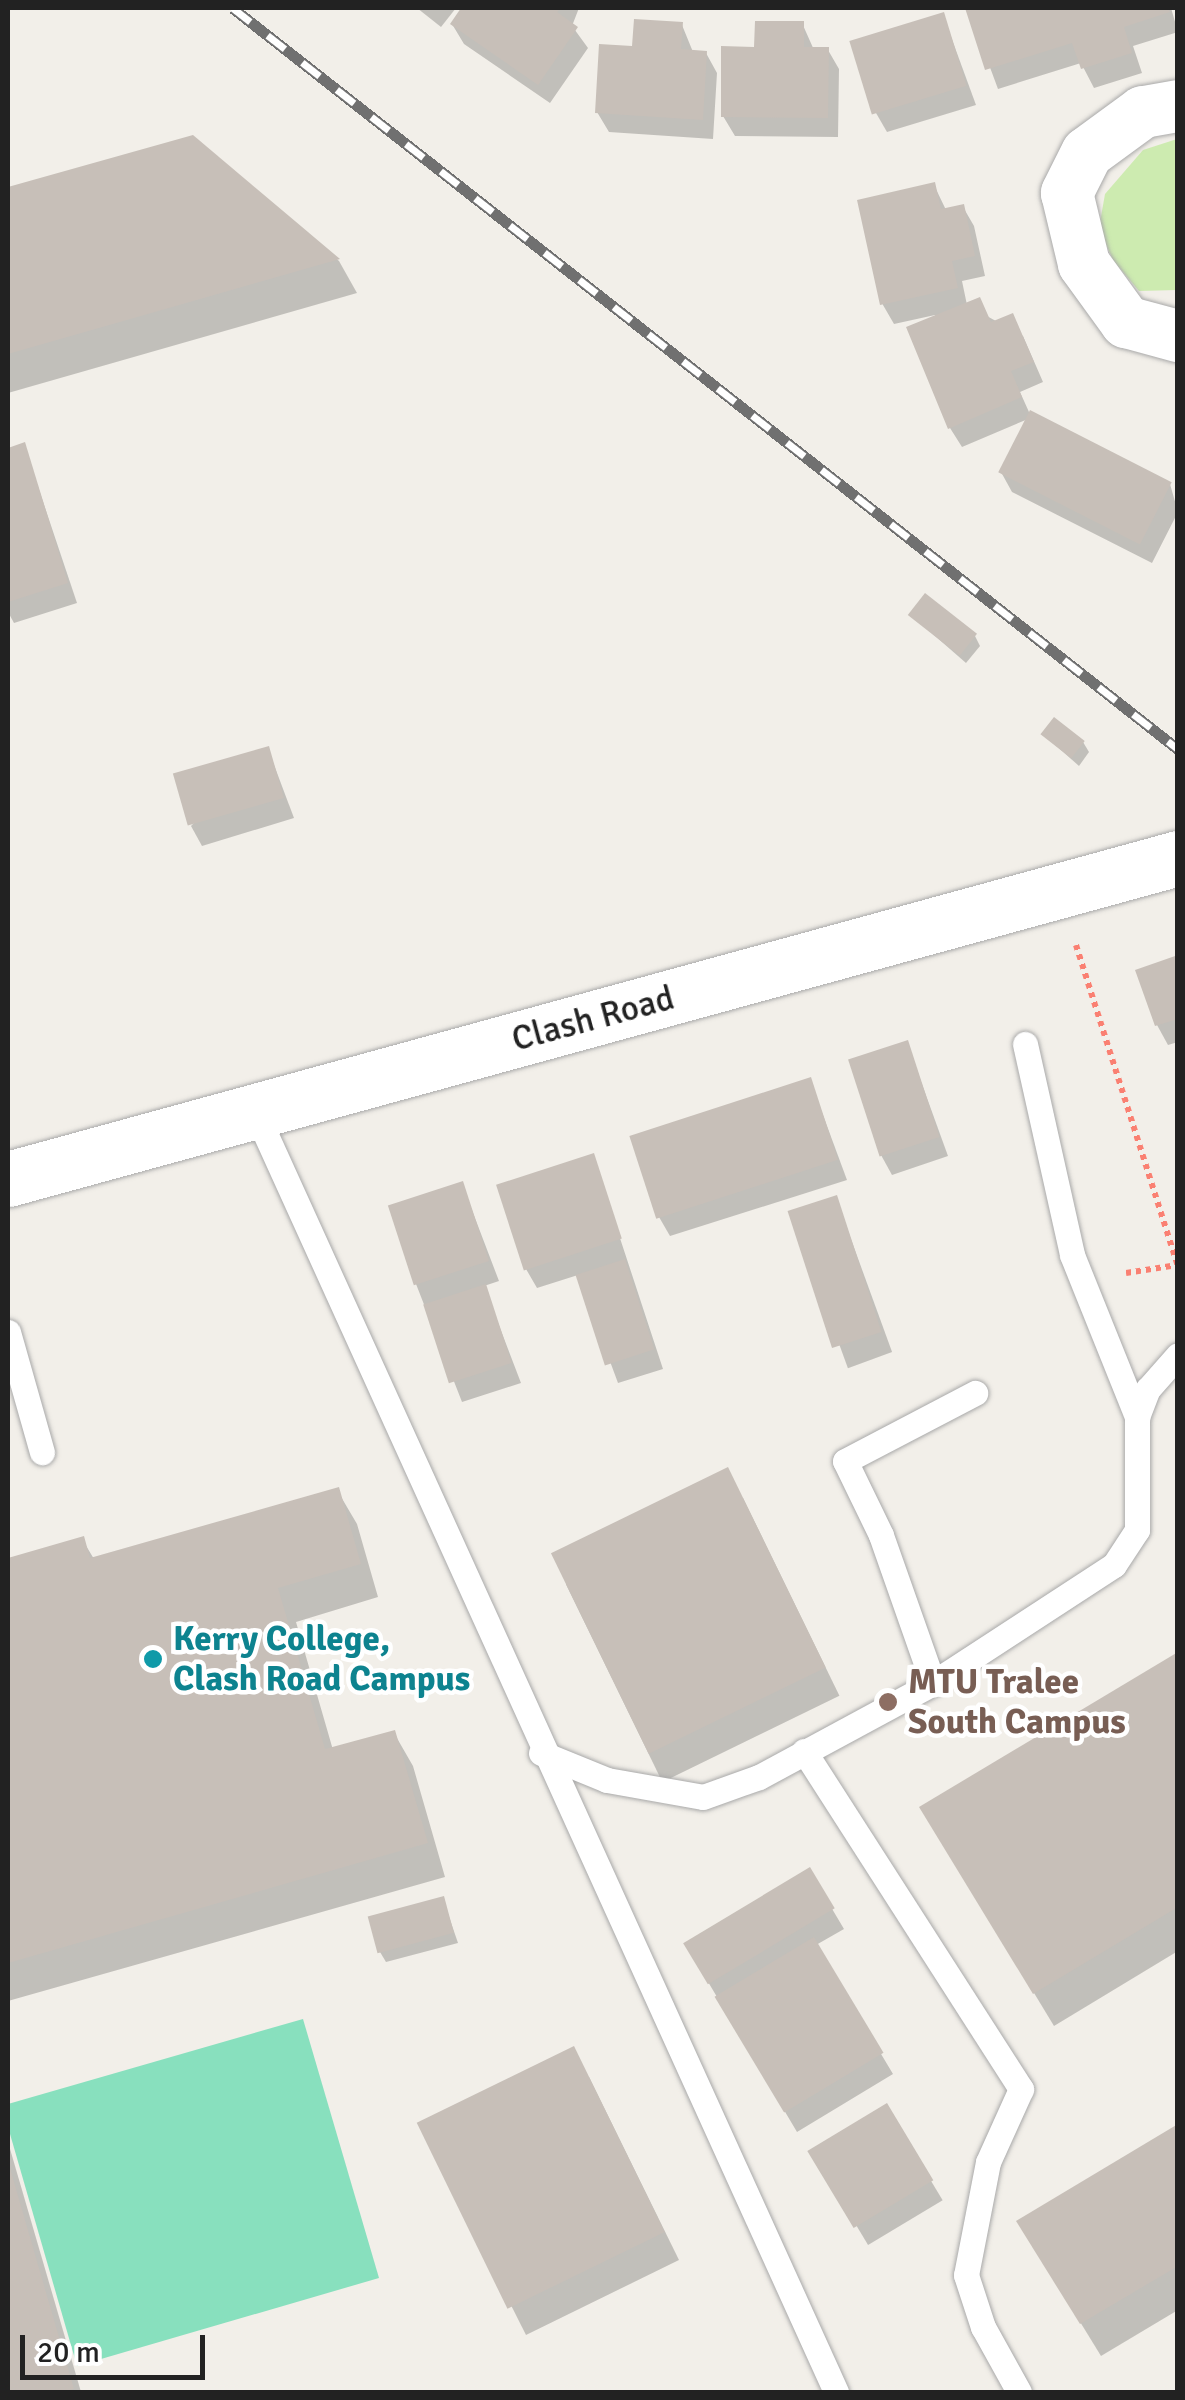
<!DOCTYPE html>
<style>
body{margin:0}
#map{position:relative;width:1185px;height:2400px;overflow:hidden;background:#f2efe9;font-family:Signika,sans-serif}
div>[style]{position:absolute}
.grass>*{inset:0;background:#cdebb0}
.pitch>*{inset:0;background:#88e0be}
.shadow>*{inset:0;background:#0003;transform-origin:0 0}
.building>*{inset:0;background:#c7bfb8;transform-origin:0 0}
.path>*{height:6px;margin-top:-3px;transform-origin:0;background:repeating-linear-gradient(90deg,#fa8072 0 5px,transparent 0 10px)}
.roads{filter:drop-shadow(0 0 2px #a9a9a9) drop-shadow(0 0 2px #a9a9a9)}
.service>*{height:25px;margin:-12.5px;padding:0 12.5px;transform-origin:12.5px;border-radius:12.5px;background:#fff}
.minor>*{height:52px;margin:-26px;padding:0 26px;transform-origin:26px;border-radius:26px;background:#fff}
.tertiary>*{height:55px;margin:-27.5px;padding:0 27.5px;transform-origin:27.5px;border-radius:27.5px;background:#fff}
.rail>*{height:11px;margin-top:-5.5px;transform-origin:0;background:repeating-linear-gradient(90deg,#fff 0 22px,#707070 0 44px);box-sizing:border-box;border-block:2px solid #707070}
.dots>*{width:28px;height:28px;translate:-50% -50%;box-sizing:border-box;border:5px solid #fff;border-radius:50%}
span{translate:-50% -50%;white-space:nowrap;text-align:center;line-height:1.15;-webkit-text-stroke:9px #fff;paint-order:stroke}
.street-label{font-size:35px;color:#222}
.culture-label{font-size:35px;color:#0d838f;font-weight:700}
.left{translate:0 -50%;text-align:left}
.education-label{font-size:35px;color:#785e54;font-weight:700}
.frame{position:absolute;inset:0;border:10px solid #222;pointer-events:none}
.scale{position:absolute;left:20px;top:2335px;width:185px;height:45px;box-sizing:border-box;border:5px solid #222;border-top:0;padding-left:12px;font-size:30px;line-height:35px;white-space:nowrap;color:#222;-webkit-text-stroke:8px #fff;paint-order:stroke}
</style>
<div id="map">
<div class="grass">
<i style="clip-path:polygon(1177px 139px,1177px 290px,1139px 291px,1113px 260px,1099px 228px,1105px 194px,1143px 150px)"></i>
</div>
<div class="pitch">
<i style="clip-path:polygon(303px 2019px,379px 2278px,77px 2366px,8px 2127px,8px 2104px)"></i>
</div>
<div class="shadow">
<i style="clip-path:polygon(417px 8px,456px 8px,441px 27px)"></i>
<i style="clip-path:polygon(464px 8px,579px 8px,572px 26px,588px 48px,550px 103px,464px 44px,452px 24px)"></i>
<i style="clip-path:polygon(968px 8px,1171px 8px,1178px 32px,1133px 46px,1142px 73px,1094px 88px,1081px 63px,998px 89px)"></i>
<i style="clip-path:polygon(943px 15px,976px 105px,887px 132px,876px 113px)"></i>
<i style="clip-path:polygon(802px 23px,814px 50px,828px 50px,839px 69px,838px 137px,735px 136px,723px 116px)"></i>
<i style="clip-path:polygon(682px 25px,693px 52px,706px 53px,717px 73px,713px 139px,609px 132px,597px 112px,635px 49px)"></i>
<i style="clip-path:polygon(192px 138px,339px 261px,357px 293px,8px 393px,8px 190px)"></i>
<i style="clip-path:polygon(934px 185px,946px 210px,963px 207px,974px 226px,985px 276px,962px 281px,967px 305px,1023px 336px,1043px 382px,1020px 392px,1029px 412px,1170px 484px,1178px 512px,1152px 563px,1012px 492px,1001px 472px,1028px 419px,962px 447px,950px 428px,935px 315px,894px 324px,883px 305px,860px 201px)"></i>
<i style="clip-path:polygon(24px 445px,77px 603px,14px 623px,8px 612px,8px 450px)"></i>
<i style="clip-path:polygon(911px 615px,975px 636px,980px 646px,966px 663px)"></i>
<i style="clip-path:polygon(1044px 735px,1083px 742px,1089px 752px,1079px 766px)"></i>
<i style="clip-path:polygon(268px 749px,294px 818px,202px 846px,191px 826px)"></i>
<i style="clip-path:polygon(1178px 957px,1178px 1042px,1168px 1045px,1157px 1025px)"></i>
<i style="clip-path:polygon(907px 1043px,948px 1156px,892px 1175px,881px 1155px)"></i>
<i style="clip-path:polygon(810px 1080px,847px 1180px,670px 1236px,659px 1217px)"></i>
<i style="clip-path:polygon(593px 1156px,663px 1369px,618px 1383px,578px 1275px,537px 1288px,526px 1269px)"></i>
<i style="clip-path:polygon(462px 1184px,499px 1281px,484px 1286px,521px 1383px,462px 1402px,416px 1284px)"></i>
<i style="left:836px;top:1198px;width:164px;height:47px;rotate:70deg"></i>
<i style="clip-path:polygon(337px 1490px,357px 1524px,378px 1597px,296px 1622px,333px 1750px,394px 1733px,413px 1766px,445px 1877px,8px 2001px,8px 1561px,82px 1539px,94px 1559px)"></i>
<i style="left:743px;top:1498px;width:220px;height:197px;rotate:64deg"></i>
<i style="clip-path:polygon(1178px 1655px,1178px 1951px,1054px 2026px,942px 1841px)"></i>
<i style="clip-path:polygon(809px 1870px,844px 1929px,816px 1945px,893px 2074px,797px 2132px,685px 1943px)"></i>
<i style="clip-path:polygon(443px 1899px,458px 1943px,386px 1962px,380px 1952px)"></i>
<i style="clip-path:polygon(589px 2077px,679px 2260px,526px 2335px,420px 2125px)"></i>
<i style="left:886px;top:2106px;width:110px;height:87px;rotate:59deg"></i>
<i style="clip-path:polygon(1178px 2127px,1178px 2310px,1101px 2356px,1039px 2255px)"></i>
<i style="clip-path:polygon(8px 2142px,81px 2392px,8px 2392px)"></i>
</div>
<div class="building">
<i style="clip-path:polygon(461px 8px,561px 8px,557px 12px,578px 27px,538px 85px,450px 24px)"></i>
<i style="clip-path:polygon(965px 8px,1168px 8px,1170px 12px,1124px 27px,1132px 53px,1081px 69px,1072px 43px,985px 70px)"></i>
<i style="left:944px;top:12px;width:77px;height:99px;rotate:73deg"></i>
<i style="clip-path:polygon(634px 19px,683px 22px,681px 49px,707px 51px,703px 120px,595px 113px,599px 44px,632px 46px)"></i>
<i style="clip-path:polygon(755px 21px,804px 21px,804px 47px,829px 47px,828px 118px,721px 117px,721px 46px,754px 47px)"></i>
<i style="clip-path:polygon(193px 135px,340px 259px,8px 354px,8px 187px)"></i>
<i style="clip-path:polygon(935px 182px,941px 209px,964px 204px,975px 256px,952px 261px,958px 288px,880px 305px,857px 200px)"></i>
<i style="clip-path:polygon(980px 297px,991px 322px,1013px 313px,1034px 362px,1011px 371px,1022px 397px,948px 429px,906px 327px)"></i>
<i style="left:1030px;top:410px;width:159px;height:70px;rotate:27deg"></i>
<i style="clip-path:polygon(25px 442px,68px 583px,8px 602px,8px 448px)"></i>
<i style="left:925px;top:593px;width:66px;height:28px;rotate:38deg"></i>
<i style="left:1054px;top:717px;width:39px;height:22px;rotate:38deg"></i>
<i style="left:269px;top:746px;width:54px;height:100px;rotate:74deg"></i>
<i style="clip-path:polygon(1178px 955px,1178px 1019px,1155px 1026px,1135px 970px)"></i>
<i style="left:908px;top:1040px;width:102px;height:63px;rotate:72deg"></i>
<i style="left:811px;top:1077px;width:87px;height:191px;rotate:72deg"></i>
<i style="left:594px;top:1153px;width:90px;height:103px;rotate:72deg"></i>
<i style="left:463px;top:1181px;width:84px;height:79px;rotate:72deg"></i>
<i style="left:837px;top:1195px;width:144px;height:52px;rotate:72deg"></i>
<i style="left:625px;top:1259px;width:95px;height:52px;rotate:72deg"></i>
<i style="left:486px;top:1284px;width:83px;height:66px;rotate:72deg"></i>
<i style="left:728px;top:1467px;width:223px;height:197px;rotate:64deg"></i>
<i style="clip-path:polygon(339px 1487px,361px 1564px,278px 1588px,325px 1749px,395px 1730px,428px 1843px,8px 1963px,8px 1558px,84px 1536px,90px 1558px)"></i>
<i style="clip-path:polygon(1178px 1652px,1178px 1907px,1033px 1994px,919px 1807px)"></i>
<i style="left:810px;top:1867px;width:48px;height:148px;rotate:59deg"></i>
<i style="left:444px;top:1896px;width:38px;height:79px;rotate:75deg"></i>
<i style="left:814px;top:1937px;width:135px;height:116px;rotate:59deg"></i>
<i style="left:574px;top:2046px;width:207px;height:175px;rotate:64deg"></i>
<i style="left:887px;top:2103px;width:90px;height:93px;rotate:59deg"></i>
<i style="clip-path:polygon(1178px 2124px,1178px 2266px,1080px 2324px,1016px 2221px)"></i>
<i style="clip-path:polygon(9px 2165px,74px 2389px,60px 2392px,8px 2392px)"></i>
</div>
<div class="path">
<i style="left:1076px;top:945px;width:338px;rotate:72.4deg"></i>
<i style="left:1126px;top:1273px;width:52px;rotate:-8.9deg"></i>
</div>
<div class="roads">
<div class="service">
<i style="left:1025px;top:1044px;width:216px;rotate:77.4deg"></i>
<i style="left:1072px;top:1255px;width:175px;rotate:68.1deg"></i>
<i style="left:255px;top:1111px;width:1407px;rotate:65.6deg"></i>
<i style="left:8px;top:1332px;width:125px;rotate:74.2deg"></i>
<i style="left:933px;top:1683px;width:157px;rotate:-109.4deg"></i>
<i style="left:881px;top:1535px;width:82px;rotate:-115.9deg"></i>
<i style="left:845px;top:1461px;width:147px;rotate:-27.6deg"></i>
<i style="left:804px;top:1751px;width:402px;rotate:57.3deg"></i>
<i style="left:1021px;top:2089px;width:80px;rotate:114.3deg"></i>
<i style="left:988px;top:2162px;width:115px;rotate:101deg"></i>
<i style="left:966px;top:2275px;width:55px;rotate:71.9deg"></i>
<i style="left:983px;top:2327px;width:74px;rotate:61deg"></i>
<i style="left:541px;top:1753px;width:71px;rotate:22.2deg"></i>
<i style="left:607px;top:1780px;width:97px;rotate:10deg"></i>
<i style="left:703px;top:1797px;width:59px;rotate:-19.7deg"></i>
<i style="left:759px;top:1777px;width:198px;rotate:-28.4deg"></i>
<i style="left:933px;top:1683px;width:216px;rotate:-33.1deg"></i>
<i style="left:1114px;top:1565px;width:42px;rotate:-56.7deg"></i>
<i style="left:1137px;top:1530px;width:113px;rotate:-90deg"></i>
<i style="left:1137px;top:1417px;width:30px;rotate:-69deg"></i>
<i style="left:1148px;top:1389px;width:45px;rotate:-48.6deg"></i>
</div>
<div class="minor">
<i style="left:1178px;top:106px;width:36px;rotate:170deg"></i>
<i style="left:1143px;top:112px;width:69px;rotate:143.8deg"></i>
<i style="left:1087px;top:153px;width:45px;rotate:116.6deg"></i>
<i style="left:1067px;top:193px;width:73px;rotate:76.5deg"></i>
<i style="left:1084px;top:264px;width:72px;rotate:54.1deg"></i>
<i style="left:1126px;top:322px;width:54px;rotate:15.1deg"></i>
</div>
<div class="tertiary">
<i style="left:8px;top:1179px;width:1213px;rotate:-15.34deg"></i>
</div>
</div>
<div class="rail">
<i style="left:233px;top:8px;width:1201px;rotate:38.1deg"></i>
</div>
<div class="dots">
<i style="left:153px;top:1659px;background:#0f9aa8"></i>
<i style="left:888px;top:1702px;background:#8d6e63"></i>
</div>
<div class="street-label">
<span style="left:593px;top:1019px;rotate:-15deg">Clash Road</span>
</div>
<div class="culture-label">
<span class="left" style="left:173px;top:1659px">Kerry College,<br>Clash Road Campus</span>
</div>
<div class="education-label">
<span class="left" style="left:908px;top:1702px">MTU Tralee<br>South Campus</span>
</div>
<div class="frame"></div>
<div class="scale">20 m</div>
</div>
